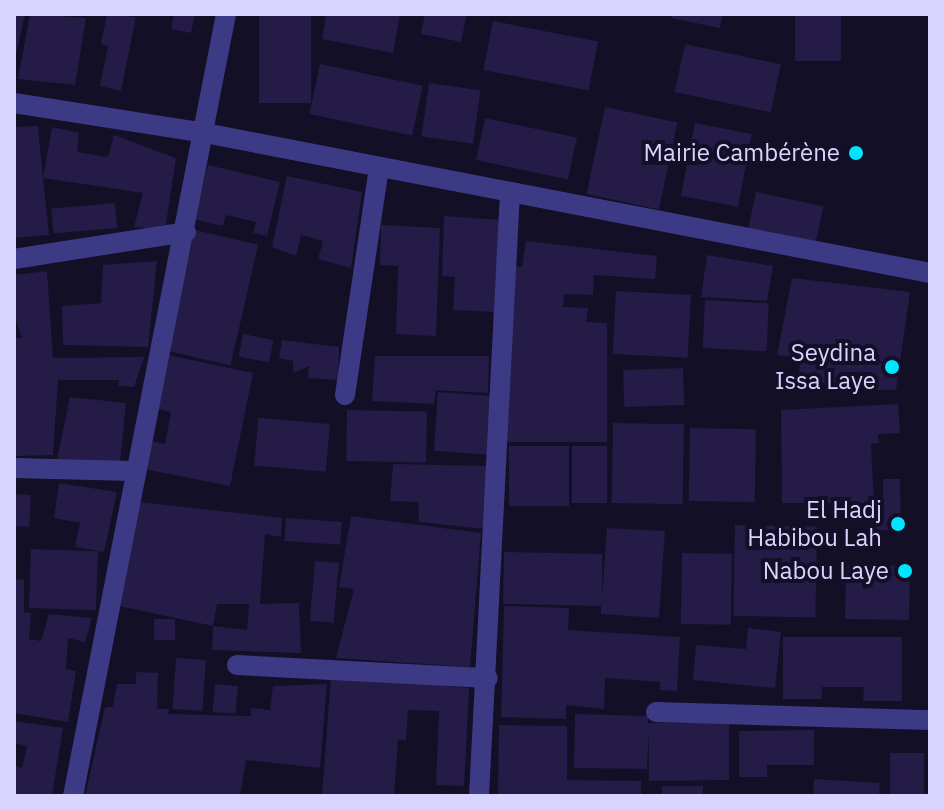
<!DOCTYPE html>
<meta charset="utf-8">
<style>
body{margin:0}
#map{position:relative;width:944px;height:810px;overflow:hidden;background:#130f26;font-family:"IBM Plex Sans",sans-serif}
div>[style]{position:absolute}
.building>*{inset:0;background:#241b47;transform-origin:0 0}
.minor>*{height:20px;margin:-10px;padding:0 10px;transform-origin:10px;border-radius:10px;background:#3d3a85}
.dots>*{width:22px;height:22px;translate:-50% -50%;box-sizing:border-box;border:4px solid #130f26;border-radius:50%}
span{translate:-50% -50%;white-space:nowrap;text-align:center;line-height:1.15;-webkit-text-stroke:8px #130f26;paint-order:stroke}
.poi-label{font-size:24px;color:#d9d4ff}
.right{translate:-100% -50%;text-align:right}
.frame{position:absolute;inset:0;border:16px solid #d9d4ff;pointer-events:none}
</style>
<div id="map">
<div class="building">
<i style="clip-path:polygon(14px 14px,25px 14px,15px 60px,14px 60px)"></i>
<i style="clip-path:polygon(30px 14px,86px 18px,75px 85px,18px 79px)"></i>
<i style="clip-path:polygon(107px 14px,136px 17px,121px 91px,100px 86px,108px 46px,101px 44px)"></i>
<i style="clip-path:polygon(174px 14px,195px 14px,191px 33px,171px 29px)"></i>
<i style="left:259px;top:14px;width:52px;height:89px"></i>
<i style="clip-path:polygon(326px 14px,400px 14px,393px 53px,322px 39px)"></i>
<i style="clip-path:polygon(425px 14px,467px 14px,461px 42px,421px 34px)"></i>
<i style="clip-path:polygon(672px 14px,723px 14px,720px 28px,671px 18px)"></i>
<i style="left:795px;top:14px;width:46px;height:47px"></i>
<i style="left:493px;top:21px;width:107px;height:50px;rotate:11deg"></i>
<i style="left:685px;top:44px;width:98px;height:49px;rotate:12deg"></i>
<i style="left:320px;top:64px;width:105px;height:51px;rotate:12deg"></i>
<i style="left:429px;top:83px;width:52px;height:54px;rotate:8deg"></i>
<i style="left:605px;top:107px;width:74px;height:89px;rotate:12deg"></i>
<i style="left:485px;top:118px;width:94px;height:43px;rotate:12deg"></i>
<i style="left:695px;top:123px;width:58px;height:74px;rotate:11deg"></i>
<i style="clip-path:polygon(38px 126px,43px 178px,52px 127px,79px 133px,77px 152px,108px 157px,114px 135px,176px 158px,165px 230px,134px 227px,143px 193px,43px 178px,49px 235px,14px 238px,14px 127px)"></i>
<i style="clip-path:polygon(208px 165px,280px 182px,267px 236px,253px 233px,256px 222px,226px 215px,223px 226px,194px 219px)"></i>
<i style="clip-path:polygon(287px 176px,362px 192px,351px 268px,318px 259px,323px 241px,301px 235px,296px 256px,272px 247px)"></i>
<i style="left:756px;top:192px;width:69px;height:41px;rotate:12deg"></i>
<i style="left:115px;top:203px;width:25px;height:64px;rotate:85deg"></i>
<i style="clip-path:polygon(444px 216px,500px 220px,498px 312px,453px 310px,455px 277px,442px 276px)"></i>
<i style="clip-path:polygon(381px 225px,440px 228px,436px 336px,396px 334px,398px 266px,380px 265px)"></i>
<i style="left:195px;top:230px;width:65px;height:124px;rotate:13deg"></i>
<i style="clip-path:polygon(526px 241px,657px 256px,655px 279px,594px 275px,593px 295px,564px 294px,563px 307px,588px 308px,586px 322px,607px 323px,607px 442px,507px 442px,514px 267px,522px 267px)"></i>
<i style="clip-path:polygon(707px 255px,773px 266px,767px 301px,701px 297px)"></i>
<i style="clip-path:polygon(157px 261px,148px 347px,63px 345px,62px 306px,101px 303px,103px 265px)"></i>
<i style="clip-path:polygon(47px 271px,53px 358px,144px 357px,134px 387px,118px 386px,119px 380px,58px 380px,53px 455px,14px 456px,14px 338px,22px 338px,14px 315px,14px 275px)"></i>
<i style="clip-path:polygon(792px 278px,910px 292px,896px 390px,852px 390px,798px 377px,801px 359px,777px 355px)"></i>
<i style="left:616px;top:291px;width:75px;height:63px;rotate:3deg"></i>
<i style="left:705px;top:300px;width:64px;height:48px;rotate:3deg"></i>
<i style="left:243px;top:334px;width:31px;height:23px;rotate:11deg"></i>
<i style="clip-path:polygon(282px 340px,339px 347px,338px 380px,308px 378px,309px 366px,293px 373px,293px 361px,279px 358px)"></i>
<i style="clip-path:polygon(163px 354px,253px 373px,230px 486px,139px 468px,144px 440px,165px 444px,171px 412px,153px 408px)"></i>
<i style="clip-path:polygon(375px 356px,489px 356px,488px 393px,431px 390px,436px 391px,434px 404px,372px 401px)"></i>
<i style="left:683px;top:368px;width:37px;height:60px;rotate:88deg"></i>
<i style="left:438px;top:392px;width:58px;height:59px;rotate:4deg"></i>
<i style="clip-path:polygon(70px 397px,126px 403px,120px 462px,57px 459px)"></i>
<i style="clip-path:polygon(898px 404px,900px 433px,878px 434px,879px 443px,871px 444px,874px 503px,782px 503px,781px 410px)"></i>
<i style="left:347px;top:410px;width:80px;height:51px;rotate:1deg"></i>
<i style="left:613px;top:423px;width:71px;height:80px;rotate:1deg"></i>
<i style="left:330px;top:424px;width:48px;height:72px;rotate:95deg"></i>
<i style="left:690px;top:428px;width:66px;height:73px;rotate:1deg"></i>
<i style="left:509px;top:446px;width:60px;height:60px"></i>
<i style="left:572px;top:446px;width:35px;height:57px"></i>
<i style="clip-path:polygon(393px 464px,487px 466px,486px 529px,419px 522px,418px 502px,390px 501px)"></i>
<i style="clip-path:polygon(883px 479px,900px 479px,901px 530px,873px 530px,874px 503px,883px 503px)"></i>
<i style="clip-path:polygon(59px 483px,117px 492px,104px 552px,75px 547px,80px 523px,54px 518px)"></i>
<i style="left:14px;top:494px;width:17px;height:32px;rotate:3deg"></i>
<i style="clip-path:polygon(139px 502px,282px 518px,281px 537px,265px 534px,260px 604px,299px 603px,301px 653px,212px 650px,213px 626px,247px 630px,249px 604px,217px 604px,213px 626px,119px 606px)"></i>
<i style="clip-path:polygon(351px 516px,481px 533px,470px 667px,336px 658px,354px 589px,339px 587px)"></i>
<i style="left:286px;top:518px;width:56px;height:23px;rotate:4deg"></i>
<i style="left:735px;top:525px;width:82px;height:91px;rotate:1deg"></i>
<i style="clip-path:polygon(607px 528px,665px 531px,659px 618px,601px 614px,601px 606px,503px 604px,504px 552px,602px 554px,602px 598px)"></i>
<i style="left:31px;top:549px;width:67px;height:59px;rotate:2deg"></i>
<i style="left:682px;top:553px;width:50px;height:71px;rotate:1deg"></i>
<i style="left:315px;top:561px;width:24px;height:60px;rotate:5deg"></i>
<i style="left:846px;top:565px;width:64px;height:54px;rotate:1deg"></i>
<i style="clip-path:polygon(14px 579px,24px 580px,24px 613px,31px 613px,29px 639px,41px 641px,49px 614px,92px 618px,85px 642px,68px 638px,66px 669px,76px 671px,68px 722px,14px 713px)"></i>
<i style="clip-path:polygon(504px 606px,569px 608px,568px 630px,680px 637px,677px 691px,660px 690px,660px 682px,605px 678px,604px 709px,566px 705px,566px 719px,501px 717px)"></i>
<i style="left:154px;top:619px;width:21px;height:21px"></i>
<i style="clip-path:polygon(748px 628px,781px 632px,775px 688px,693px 680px,696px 645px,746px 649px)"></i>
<i style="clip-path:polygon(783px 637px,902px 637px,902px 701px,863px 701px,864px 687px,822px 687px,822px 699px,783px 699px)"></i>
<i style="left:176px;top:658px;width:30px;height:51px;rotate:4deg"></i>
<i style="clip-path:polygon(136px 672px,158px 673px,157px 709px,169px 709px,168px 714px,251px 716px,251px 708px,270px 710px,273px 686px,327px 684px,320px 768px,246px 760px,240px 796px,85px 796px,105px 707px,113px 707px,117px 684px,136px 684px)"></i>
<i style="clip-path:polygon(331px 675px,469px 688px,464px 786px,436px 785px,439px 711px,408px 710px,406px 740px,398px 740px,394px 796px,322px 796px)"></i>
<i style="left:215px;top:684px;width:23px;height:28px;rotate:5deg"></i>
<i style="clip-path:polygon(575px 714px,648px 716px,648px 723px,729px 722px,729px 780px,649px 781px,649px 731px,647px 769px,574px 768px)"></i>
<i style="clip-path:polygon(14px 721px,63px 728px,52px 796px,14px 796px,14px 765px,22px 768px,27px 746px,14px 743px)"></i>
<i style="clip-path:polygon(499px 725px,567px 726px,567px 780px,641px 781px,641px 796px,498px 796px)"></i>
<i style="clip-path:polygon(814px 730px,814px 765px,767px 765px,767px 777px,739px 777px,739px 731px)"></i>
<i style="left:890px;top:753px;width:34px;height:43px"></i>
<i style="clip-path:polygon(814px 779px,880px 783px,879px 796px,813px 796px)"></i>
<i style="left:662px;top:786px;width:41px;height:10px"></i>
</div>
<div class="minor">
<i style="left:14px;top:103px;width:193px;rotate:8.9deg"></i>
<i style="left:205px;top:133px;width:738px;rotate:10.93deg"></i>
<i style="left:14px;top:259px;width:174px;rotate:-8.9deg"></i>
<i style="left:345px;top:395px;width:230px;rotate:-81.5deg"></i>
<i style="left:14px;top:468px;width:119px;rotate:1.4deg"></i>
<i style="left:237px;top:665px;width:251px;rotate:3deg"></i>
<i style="left:656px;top:712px;width:274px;rotate:1.7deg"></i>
<i style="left:73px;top:796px;width:797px;rotate:-78.93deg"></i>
<i style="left:479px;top:796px;width:605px;rotate:-87.06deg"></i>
</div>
<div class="dots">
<i style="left:856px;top:153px;background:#00e5ff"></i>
<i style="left:892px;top:367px;background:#00e5ff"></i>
<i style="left:898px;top:524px;background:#00e5ff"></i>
<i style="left:905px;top:571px;background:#00e5ff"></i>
</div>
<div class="poi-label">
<span class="right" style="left:840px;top:153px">Mairie Cambérène</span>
<span class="right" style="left:876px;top:367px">Seydina<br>Issa Laye</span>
<span class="right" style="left:882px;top:524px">El Hadj<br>Habibou Lah</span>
<span class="right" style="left:889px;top:571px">Nabou Laye</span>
</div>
<div class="frame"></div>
</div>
